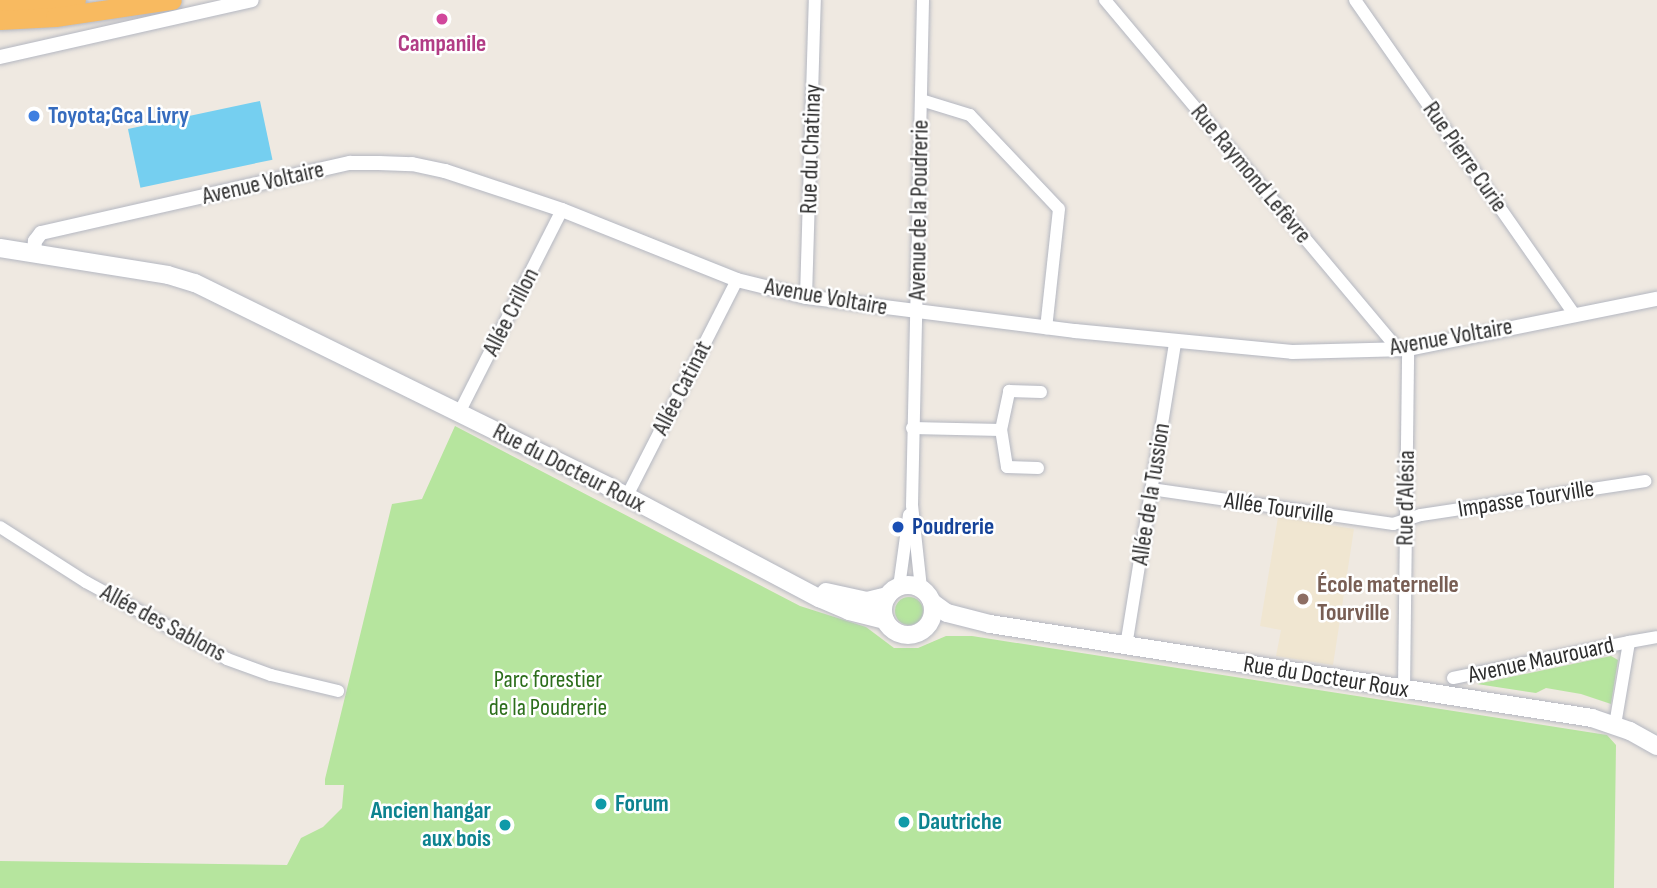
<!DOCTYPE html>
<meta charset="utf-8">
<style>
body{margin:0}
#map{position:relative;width:1657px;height:888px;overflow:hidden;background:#efe9e1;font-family:"Sofia Sans Condensed",sans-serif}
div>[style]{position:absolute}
.education>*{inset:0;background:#f0e6d1}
.green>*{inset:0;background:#b6e59e}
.round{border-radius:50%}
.water>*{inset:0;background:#75cff0;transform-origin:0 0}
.roads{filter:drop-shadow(0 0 2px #b4b7c1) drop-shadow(0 0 2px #b4b7c1)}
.minor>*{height:12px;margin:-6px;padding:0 6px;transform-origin:6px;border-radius:6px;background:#fff}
.tertiary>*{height:14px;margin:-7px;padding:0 7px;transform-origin:7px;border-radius:7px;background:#fff}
.secondary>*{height:18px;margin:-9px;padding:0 9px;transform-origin:9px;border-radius:9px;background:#fff}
.secondary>.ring{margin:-9px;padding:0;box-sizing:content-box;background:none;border:18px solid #fff;border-radius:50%}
.trunk>*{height:19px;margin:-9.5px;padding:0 9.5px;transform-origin:9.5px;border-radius:9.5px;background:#f8ba60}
.dots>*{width:19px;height:19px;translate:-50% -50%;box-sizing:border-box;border:4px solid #fff;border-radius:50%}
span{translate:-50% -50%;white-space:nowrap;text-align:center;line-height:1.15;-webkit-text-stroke:5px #fff;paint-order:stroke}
.hotel-label{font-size:24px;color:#b23c85;font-weight:700}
.shop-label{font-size:24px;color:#366cbe;font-weight:700}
.left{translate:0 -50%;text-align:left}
.street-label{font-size:24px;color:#2e2e2e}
.transit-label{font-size:24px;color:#164399;font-weight:700}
.education-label{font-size:24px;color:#785e54;font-weight:700}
.park-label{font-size:24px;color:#2c6e1b}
.culture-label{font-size:24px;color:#0d838f;font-weight:700}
.right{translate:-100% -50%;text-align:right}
</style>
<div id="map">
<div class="education">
<i style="clip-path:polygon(1278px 517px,1354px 529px,1333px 665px,1276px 656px,1281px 630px,1260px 626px)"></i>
</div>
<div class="green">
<i style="clip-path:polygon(455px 426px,800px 606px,866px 627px,894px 648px,918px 648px,946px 636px,972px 636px,1607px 735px,1616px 745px,1614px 888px,0 888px,0 861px,287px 865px,301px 838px,323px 827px,342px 808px,344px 785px,325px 785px,325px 779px,392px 504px,422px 499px)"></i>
<i class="round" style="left:895px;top:597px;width:28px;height:28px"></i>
<i style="clip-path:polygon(1611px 656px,1618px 660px,1611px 704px,1581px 694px,1546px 688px,1536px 693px,1477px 684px)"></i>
</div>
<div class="water">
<i style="left:260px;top:101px;width:60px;height:135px;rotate:78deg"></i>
</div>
<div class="roads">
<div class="minor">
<i style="left:1105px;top:0;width:456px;rotate:50deg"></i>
<i style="left:1355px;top:0;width:383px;rotate:55.1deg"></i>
<i style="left:921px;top:100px;width:51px;rotate:17deg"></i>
<i style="left:970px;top:115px;width:129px;rotate:46.6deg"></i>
<i style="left:1059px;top:209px;width:120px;rotate:96.2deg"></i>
<i style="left:806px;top:297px;width:297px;rotate:-88.3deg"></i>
<i style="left:459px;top:413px;width:228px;rotate:-63.1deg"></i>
<i style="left:912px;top:428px;width:89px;rotate:1.3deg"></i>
<i style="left:1038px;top:468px;width:31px;rotate:-178deg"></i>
<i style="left:1007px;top:467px;width:37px;rotate:-99deg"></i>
<i style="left:1001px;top:430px;width:40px;rotate:-78deg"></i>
<i style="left:1009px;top:391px;width:32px;rotate:2deg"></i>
<i style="left:1151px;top:489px;width:245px;rotate:8.2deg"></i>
<i style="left:1393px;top:524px;width:29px;rotate:-18deg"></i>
<i style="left:1421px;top:515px;width:227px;rotate:-8.6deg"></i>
<i style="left:627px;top:496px;width:242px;rotate:-63deg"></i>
<i style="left:0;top:527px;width:102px;rotate:32.6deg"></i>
<i style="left:86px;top:582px;width:161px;rotate:28.6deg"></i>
<i style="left:227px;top:659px;width:47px;rotate:20deg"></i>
<i style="left:271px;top:675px;width:69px;rotate:13.4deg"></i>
<i style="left:899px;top:587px;width:73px;rotate:-82.1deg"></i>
<i style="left:921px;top:588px;width:83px;rotate:-96.2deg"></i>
<i style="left:912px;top:505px;width:505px;rotate:-88.75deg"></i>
<i style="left:1126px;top:646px;width:308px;rotate:-80.8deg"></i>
<i style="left:1453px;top:678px;width:180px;rotate:-11.6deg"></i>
<i style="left:1404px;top:689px;width:340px;rotate:-89.3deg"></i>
<i style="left:1615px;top:725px;width:84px;rotate:-80.4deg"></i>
<i style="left:1629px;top:642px;width:28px;rotate:-10deg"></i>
</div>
<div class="tertiary">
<i style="left:0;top:57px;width:258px;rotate:-12.7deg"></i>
<i style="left:34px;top:254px;width:13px;rotate:-86deg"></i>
<i style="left:35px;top:241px;width:10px;rotate:-53deg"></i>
<i style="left:41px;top:233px;width:317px;rotate:-12.8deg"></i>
<i style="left:350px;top:163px;width:29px"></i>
<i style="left:379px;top:163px;width:33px;rotate:2deg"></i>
<i style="left:412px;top:164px;width:34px;rotate:12deg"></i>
<i style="left:445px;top:171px;width:123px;rotate:18.4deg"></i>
<i style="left:562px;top:210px;width:188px;rotate:21.8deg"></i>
<i style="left:737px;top:280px;width:71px;rotate:13.8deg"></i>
<i style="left:806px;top:297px;width:271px;rotate:7.2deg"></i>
<i style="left:1075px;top:331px;width:218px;rotate:5.5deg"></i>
<i style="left:1292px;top:352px;width:116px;rotate:-1.5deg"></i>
<i style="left:1408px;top:349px;width:254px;rotate:-11.4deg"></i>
</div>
<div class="secondary">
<i style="left:0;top:248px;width:170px;rotate:9.1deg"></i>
<i style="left:168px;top:275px;width:28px;rotate:17deg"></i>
<i style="left:195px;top:283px;width:462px;rotate:26.2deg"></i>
<i style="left:609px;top:487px;width:238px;rotate:27.9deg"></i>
<i style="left:819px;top:598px;width:33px;rotate:23deg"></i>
<i style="left:849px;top:611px;width:37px;rotate:14deg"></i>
<i class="ring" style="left:883px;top:585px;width:32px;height:32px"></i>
<i style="left:826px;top:592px;width:42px;rotate:12.4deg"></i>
<i style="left:867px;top:601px;width:21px;rotate:-14deg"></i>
<i style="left:933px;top:603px;width:17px;rotate:36deg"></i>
<i style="left:947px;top:613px;width:44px;rotate:14.3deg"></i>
<i style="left:990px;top:624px;width:609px;rotate:8.87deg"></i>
<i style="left:1592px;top:718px;width:40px;rotate:18.9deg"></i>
<i style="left:1630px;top:731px;width:31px;rotate:29deg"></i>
</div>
<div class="trunk">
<i style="left:0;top:4px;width:76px;rotate:-3deg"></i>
<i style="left:0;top:20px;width:55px;rotate:-3.1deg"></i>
<i style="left:55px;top:17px;width:118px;rotate:-8.3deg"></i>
</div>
</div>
<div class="dots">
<i style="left:442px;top:19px;background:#d1479c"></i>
<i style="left:34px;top:116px;background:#3f7fe0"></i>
<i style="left:898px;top:527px;background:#1a4fb4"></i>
<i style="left:1303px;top:599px;background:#8d6e63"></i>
<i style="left:601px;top:804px;background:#0f9aa8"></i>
<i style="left:904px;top:822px;background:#0f9aa8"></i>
<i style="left:505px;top:825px;background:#0f9aa8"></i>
</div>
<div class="hotel-label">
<span style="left:442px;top:44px">Campanile</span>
</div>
<div class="shop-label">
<span class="left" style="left:48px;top:116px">Toyota;Gca Livry</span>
</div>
<div class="street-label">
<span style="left:811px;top:149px;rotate:-88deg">Rue du Chatinay</span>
<span style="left:1465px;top:157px;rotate:55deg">Rue Pierre Curie</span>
<span style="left:1251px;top:174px;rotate:50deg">Rue Raymond Lefèvre</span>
<span style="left:263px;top:183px;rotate:-13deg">Avenue Voltaire</span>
<span style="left:919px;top:210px;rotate:-89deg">Avenue de la Poudrerie</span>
<span style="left:826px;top:297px;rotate:10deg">Avenue Voltaire</span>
<span style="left:511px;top:312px;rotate:-63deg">Allée Crillon</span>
<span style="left:1451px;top:337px;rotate:-10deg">Avenue Voltaire</span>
<span style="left:682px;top:388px;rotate:-63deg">Allée Catinat</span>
<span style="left:569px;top:468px;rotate:27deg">Rue du Docteur Roux</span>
<span style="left:1151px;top:494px;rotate:-81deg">Allée de la Tussion</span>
<span style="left:1406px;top:498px;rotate:-89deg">Rue d'Alésia</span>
<span style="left:1526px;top:499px;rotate:-9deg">Impasse Tourville</span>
<span style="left:1279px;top:508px;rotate:8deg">Allée Tourville</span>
<span style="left:163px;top:623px;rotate:28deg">Allée des Sablons</span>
<span style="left:1541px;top:660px;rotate:-12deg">Avenue Maurouard</span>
<span style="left:1326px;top:677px;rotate:9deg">Rue du Docteur Roux</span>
</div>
<div class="transit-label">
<span class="left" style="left:912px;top:527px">Poudrerie</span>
</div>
<div class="education-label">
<span class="left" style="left:1317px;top:599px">École maternelle<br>Tourville</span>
</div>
<div class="park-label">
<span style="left:548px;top:694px">Parc forestier<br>de la Poudrerie</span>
</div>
<div class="culture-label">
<span class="left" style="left:615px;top:804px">Forum</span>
<span class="right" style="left:491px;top:825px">Ancien hangar<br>aux bois</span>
<span class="left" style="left:918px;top:822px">Dautriche</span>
</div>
</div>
